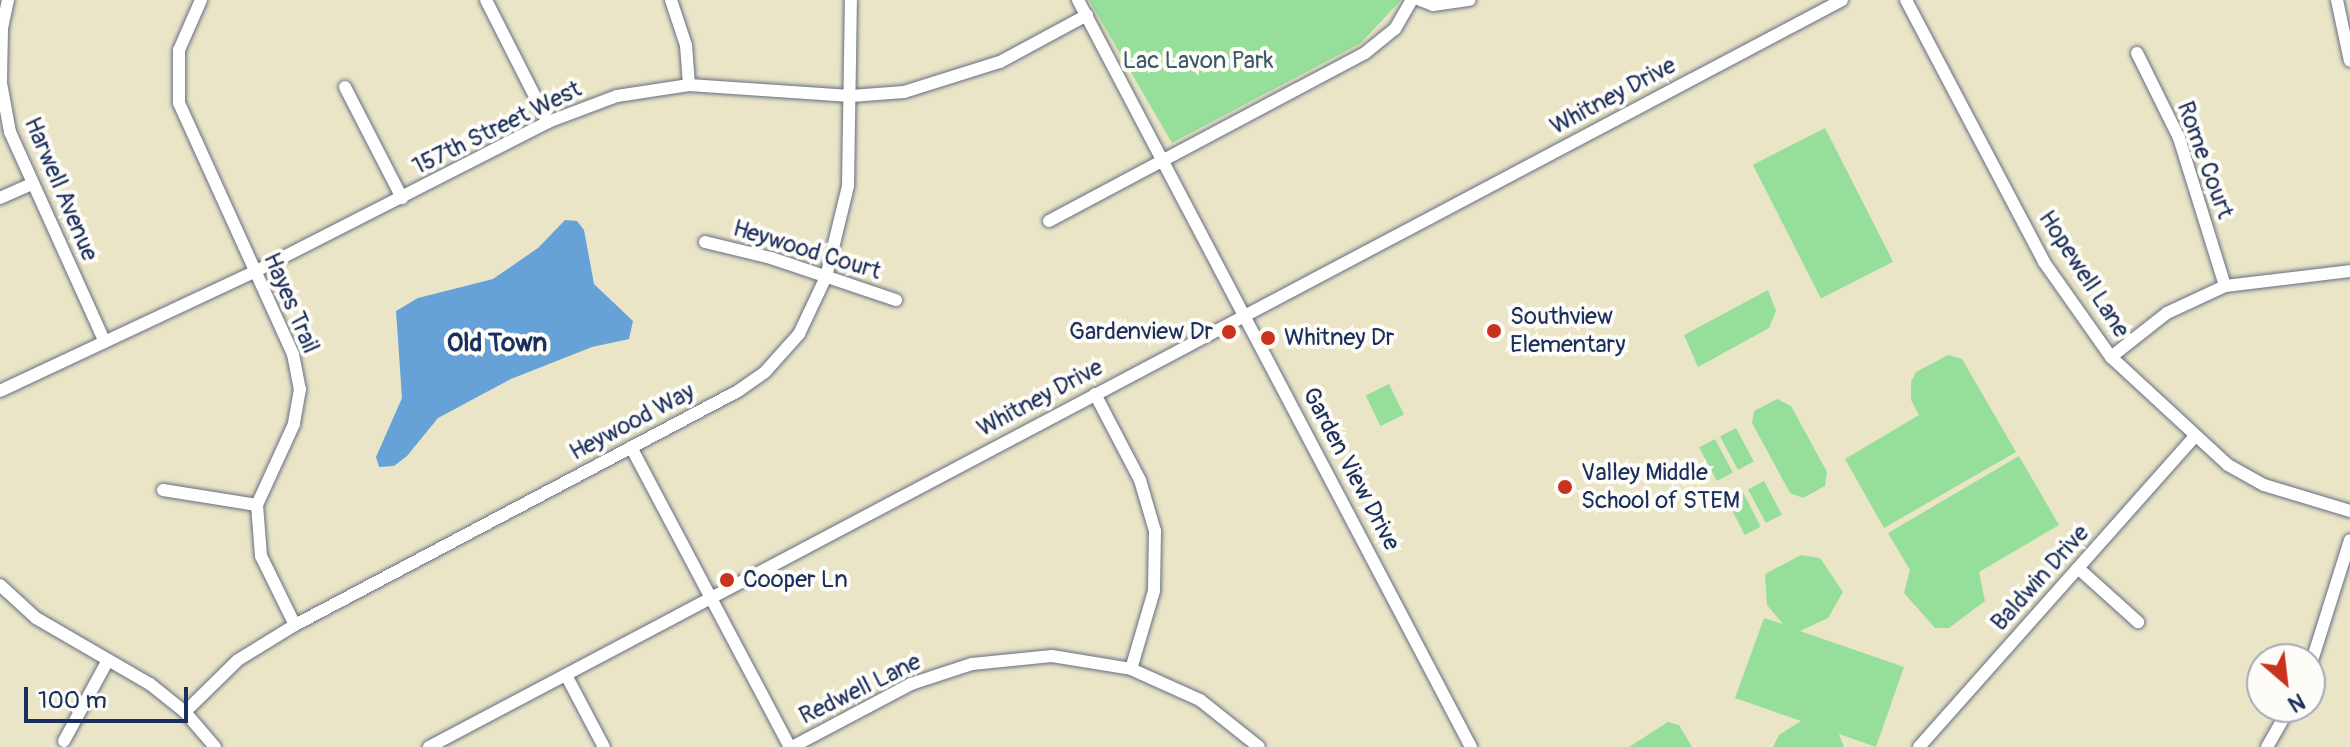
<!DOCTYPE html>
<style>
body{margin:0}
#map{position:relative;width:2350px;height:747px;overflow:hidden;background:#ebe5c7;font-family:Pangolin,sans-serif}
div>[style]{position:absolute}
.green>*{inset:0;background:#96df9a;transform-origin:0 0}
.water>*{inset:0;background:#66a2d7}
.roads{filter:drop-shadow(0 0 2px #646f83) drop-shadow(0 0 2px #646f83)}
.minor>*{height:12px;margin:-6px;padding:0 6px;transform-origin:6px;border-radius:6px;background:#fff}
.dots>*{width:22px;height:22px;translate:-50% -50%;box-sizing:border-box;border:4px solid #fdfcf7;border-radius:50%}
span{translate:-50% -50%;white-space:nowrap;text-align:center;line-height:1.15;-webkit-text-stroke:8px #fdfcf7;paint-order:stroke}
.park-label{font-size:24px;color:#3a5b6d}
.street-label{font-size:24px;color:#1b2f5e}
.poi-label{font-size:24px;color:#1b2f5e}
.left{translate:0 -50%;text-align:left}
.right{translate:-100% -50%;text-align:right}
.neighbourhood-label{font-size:26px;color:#1b2f5e;font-weight:700}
.north{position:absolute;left:2246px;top:643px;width:80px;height:80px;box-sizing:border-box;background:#fdfcf7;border:2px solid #a3aaba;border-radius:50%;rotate:152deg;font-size:22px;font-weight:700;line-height:32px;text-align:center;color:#1b2f5e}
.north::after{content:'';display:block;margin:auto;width:28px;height:36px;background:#c8321e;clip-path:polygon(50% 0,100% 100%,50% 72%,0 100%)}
.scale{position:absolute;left:24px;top:687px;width:164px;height:36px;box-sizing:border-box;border:4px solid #1b2f5e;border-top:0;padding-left:10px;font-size:24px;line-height:28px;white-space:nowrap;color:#1b2f5e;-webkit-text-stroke:6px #fdfcf7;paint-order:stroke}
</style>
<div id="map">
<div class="green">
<i style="clip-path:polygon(1089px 0,1401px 0,1361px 43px,1172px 143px)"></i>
<i style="left:1825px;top:128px;width:150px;height:81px;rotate:63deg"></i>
<i style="clip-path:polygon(1768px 290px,1776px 311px,1769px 328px,1698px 367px,1684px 335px)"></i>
<i style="clip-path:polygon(1948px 355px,1962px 359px,2016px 452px,1884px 528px,1845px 459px,1919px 415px,1911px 400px,1911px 382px,1916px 372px)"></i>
<i style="left:1389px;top:384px;width:34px;height:26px;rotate:64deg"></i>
<i style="clip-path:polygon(1777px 399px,1791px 406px,1827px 472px,1825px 486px,1803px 498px,1790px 493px,1752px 423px,1754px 411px)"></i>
<i style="left:1736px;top:428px;width:38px;height:18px;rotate:62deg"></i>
<i style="left:1715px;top:439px;width:38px;height:18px;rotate:62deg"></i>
<i style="clip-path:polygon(2019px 456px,2059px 525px,1979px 572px,1985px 601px,1949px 628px,1935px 628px,1904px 593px,1910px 570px,1888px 533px)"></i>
<i style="left:1764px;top:481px;width:38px;height:18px;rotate:62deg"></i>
<i style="left:1743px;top:492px;width:39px;height:18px;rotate:63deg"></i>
<i style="clip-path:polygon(1801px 555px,1820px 558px,1843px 592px,1828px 618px,1800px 631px,1904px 667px,1876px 747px,1839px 734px,1844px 747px,1773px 747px,1779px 735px,1801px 721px,1735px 698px,1764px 618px,1783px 624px,1767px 605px,1765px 574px)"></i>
<i style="clip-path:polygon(1668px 722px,1679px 725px,1692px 747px,1629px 747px)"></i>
</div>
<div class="water">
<i style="clip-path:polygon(565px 220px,577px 221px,584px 230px,594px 284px,633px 321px,629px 339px,592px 347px,511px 379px,438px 418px,407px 456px,394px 466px,379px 467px,376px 457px,402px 398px,396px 311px,418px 298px,493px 279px,538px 248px)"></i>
</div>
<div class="roads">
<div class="minor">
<i style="left:8px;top:0;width:30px;rotate:102deg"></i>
<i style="left:2px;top:29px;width:54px;rotate:91.1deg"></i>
<i style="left:1px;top:83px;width:50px;rotate:79.6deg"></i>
<i style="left:10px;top:132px;width:230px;rotate:65.7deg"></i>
<i style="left:201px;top:0;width:55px;rotate:113.7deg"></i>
<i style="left:179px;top:50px;width:53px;rotate:90deg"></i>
<i style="left:179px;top:103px;width:276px;rotate:65.6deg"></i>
<i style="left:293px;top:354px;width:36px;rotate:79deg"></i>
<i style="left:300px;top:389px;width:36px;rotate:100deg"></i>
<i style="left:294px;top:424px;width:89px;rotate:114.6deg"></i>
<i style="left:257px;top:505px;width:51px;rotate:85.5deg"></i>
<i style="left:261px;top:556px;width:77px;rotate:63.8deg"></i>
<i style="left:486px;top:0;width:137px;rotate:63.1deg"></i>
<i style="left:671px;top:0;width:47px;rotate:71.6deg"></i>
<i style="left:686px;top:45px;width:40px;rotate:85.7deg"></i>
<i style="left:1078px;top:0;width:844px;rotate:62.25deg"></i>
<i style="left:1420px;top:0;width:14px;rotate:21deg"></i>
<i style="left:1433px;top:5px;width:37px;rotate:-8deg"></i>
<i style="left:1906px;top:0;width:296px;rotate:62.2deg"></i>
<i style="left:2044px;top:262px;width:116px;rotate:54.8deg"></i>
<i style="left:2111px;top:357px;width:159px;rotate:42.7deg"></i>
<i style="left:2228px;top:465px;width:41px;rotate:29.1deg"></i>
<i style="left:2264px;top:485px;width:90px;rotate:16.8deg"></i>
<i style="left:2337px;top:0;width:62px;rotate:78deg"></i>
<i style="left:2137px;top:53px;width:95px;rotate:63.7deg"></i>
<i style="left:2179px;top:138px;width:155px;rotate:72.7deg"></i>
<i style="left:345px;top:87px;width:125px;rotate:62.8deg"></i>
<i style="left:0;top:198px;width:34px;rotate:-24deg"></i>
<i style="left:1049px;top:221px;width:358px;rotate:-28deg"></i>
<i style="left:1365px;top:53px;width:38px;rotate:-39deg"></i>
<i style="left:1395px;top:29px;width:34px;rotate:-60deg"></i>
<i style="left:705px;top:242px;width:68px;rotate:13.6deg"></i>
<i style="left:771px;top:258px;width:132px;rotate:18.6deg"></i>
<i style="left:2111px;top:357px;width:71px;rotate:-38.2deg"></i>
<i style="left:2167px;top:313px;width:64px;rotate:-25deg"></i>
<i style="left:2225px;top:286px;width:126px;rotate:-6.8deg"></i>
<i style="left:0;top:391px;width:280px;rotate:-25.1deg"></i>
<i style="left:254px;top:272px;width:330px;rotate:-27deg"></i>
<i style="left:548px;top:122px;width:74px;rotate:-20.6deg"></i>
<i style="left:617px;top:96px;width:73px;rotate:-8.7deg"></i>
<i style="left:689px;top:85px;width:162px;rotate:3.9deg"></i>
<i style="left:851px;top:96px;width:53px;rotate:-4.3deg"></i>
<i style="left:904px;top:92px;width:101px;rotate:-17.4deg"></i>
<i style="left:1000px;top:62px;width:99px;rotate:-28.4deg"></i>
<i style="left:1095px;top:394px;width:97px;rotate:62.4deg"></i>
<i style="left:1140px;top:480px;width:53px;rotate:73.6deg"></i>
<i style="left:1155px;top:531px;width:60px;rotate:91deg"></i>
<i style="left:1154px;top:591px;width:81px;rotate:106.4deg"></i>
<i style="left:631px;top:447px;width:340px;rotate:62.1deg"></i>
<i style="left:163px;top:490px;width:95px;rotate:9.1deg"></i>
<i style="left:2078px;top:568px;width:81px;rotate:42deg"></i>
<i style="left:0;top:585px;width:49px;rotate:42.5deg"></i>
<i style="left:36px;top:618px;width:132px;rotate:30.1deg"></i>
<i style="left:150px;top:684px;width:45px;rotate:38.7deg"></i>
<i style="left:185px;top:712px;width:46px;rotate:49.4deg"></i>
<i style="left:2310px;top:667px;width:133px;rotate:-72.5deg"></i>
<i style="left:566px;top:675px;width:81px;rotate:62.2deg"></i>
<i style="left:185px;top:712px;width:74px;rotate:-44.5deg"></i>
<i style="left:238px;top:660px;width:67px;rotate:-31.6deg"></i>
<i style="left:295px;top:625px;width:501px;rotate:-27.84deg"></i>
<i style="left:738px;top:391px;width:33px;rotate:-35deg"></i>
<i style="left:765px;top:372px;width:51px;rotate:-48.2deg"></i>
<i style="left:799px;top:334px;width:63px;rotate:-64.7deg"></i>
<i style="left:826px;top:277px;width:94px;rotate:-76.4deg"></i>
<i style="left:848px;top:186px;width:186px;rotate:-89.1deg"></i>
<i style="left:64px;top:741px;width:92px;rotate:-61.5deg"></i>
<i style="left:429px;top:747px;width:1598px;rotate:-27.86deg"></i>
<i style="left:792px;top:747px;width:135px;rotate:-27.9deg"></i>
<i style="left:911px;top:684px;width:64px;rotate:-18.2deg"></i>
<i style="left:972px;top:664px;width:80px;rotate:-5.7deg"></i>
<i style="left:1052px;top:656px;width:80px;rotate:9.3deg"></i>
<i style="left:1131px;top:669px;width:76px;rotate:24.2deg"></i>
<i style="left:1200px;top:700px;width:75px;rotate:38.5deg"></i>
<i style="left:1919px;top:747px;width:414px;rotate:-48.4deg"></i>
<i style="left:2267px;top:747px;width:46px;rotate:-60.1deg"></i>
</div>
</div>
<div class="dots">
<i style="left:1494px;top:331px;background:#c8321e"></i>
<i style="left:1229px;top:332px;background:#c8321e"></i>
<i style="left:1268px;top:338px;background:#c8321e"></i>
<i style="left:1565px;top:487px;background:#c8321e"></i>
<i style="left:727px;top:580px;background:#c8321e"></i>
</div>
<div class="park-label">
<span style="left:1198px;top:61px">Lac Lavon Park</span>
</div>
<div class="street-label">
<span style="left:1613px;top:96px;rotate:-28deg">Whitney Drive</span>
<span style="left:497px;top:128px;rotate:-26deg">157th Street West</span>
<span style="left:2205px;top:160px;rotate:70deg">Rome Court</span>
<span style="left:61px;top:189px;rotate:67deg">Harwell Avenue</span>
<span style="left:807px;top:250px;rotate:17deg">Heywood Court</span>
<span style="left:2084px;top:274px;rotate:57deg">Hopewell Lane</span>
<span style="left:291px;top:303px;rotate:67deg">Hayes Trail</span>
<span style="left:1040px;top:398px;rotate:-28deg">Whitney Drive</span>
<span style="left:632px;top:422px;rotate:-28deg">Heywood Way</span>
<span style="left:1351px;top:469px;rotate:62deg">Garden View Drive</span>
<span style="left:2040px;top:578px;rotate:-48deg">Baldwin Drive</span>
<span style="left:860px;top:689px;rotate:-26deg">Redwell Lane</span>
</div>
<div class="poi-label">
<span class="left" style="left:1510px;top:331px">Southview<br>Elementary</span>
<span class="right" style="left:1213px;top:332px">Gardenview Dr</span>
<span class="left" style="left:1284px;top:338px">Whitney Dr</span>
<span class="left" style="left:1581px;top:487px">Valley Middle<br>School of STEM</span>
<span class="left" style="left:743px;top:580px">Cooper Ln</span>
</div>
<div class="neighbourhood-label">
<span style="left:497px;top:344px">Old Town</span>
</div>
<div class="north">N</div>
<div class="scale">100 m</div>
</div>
